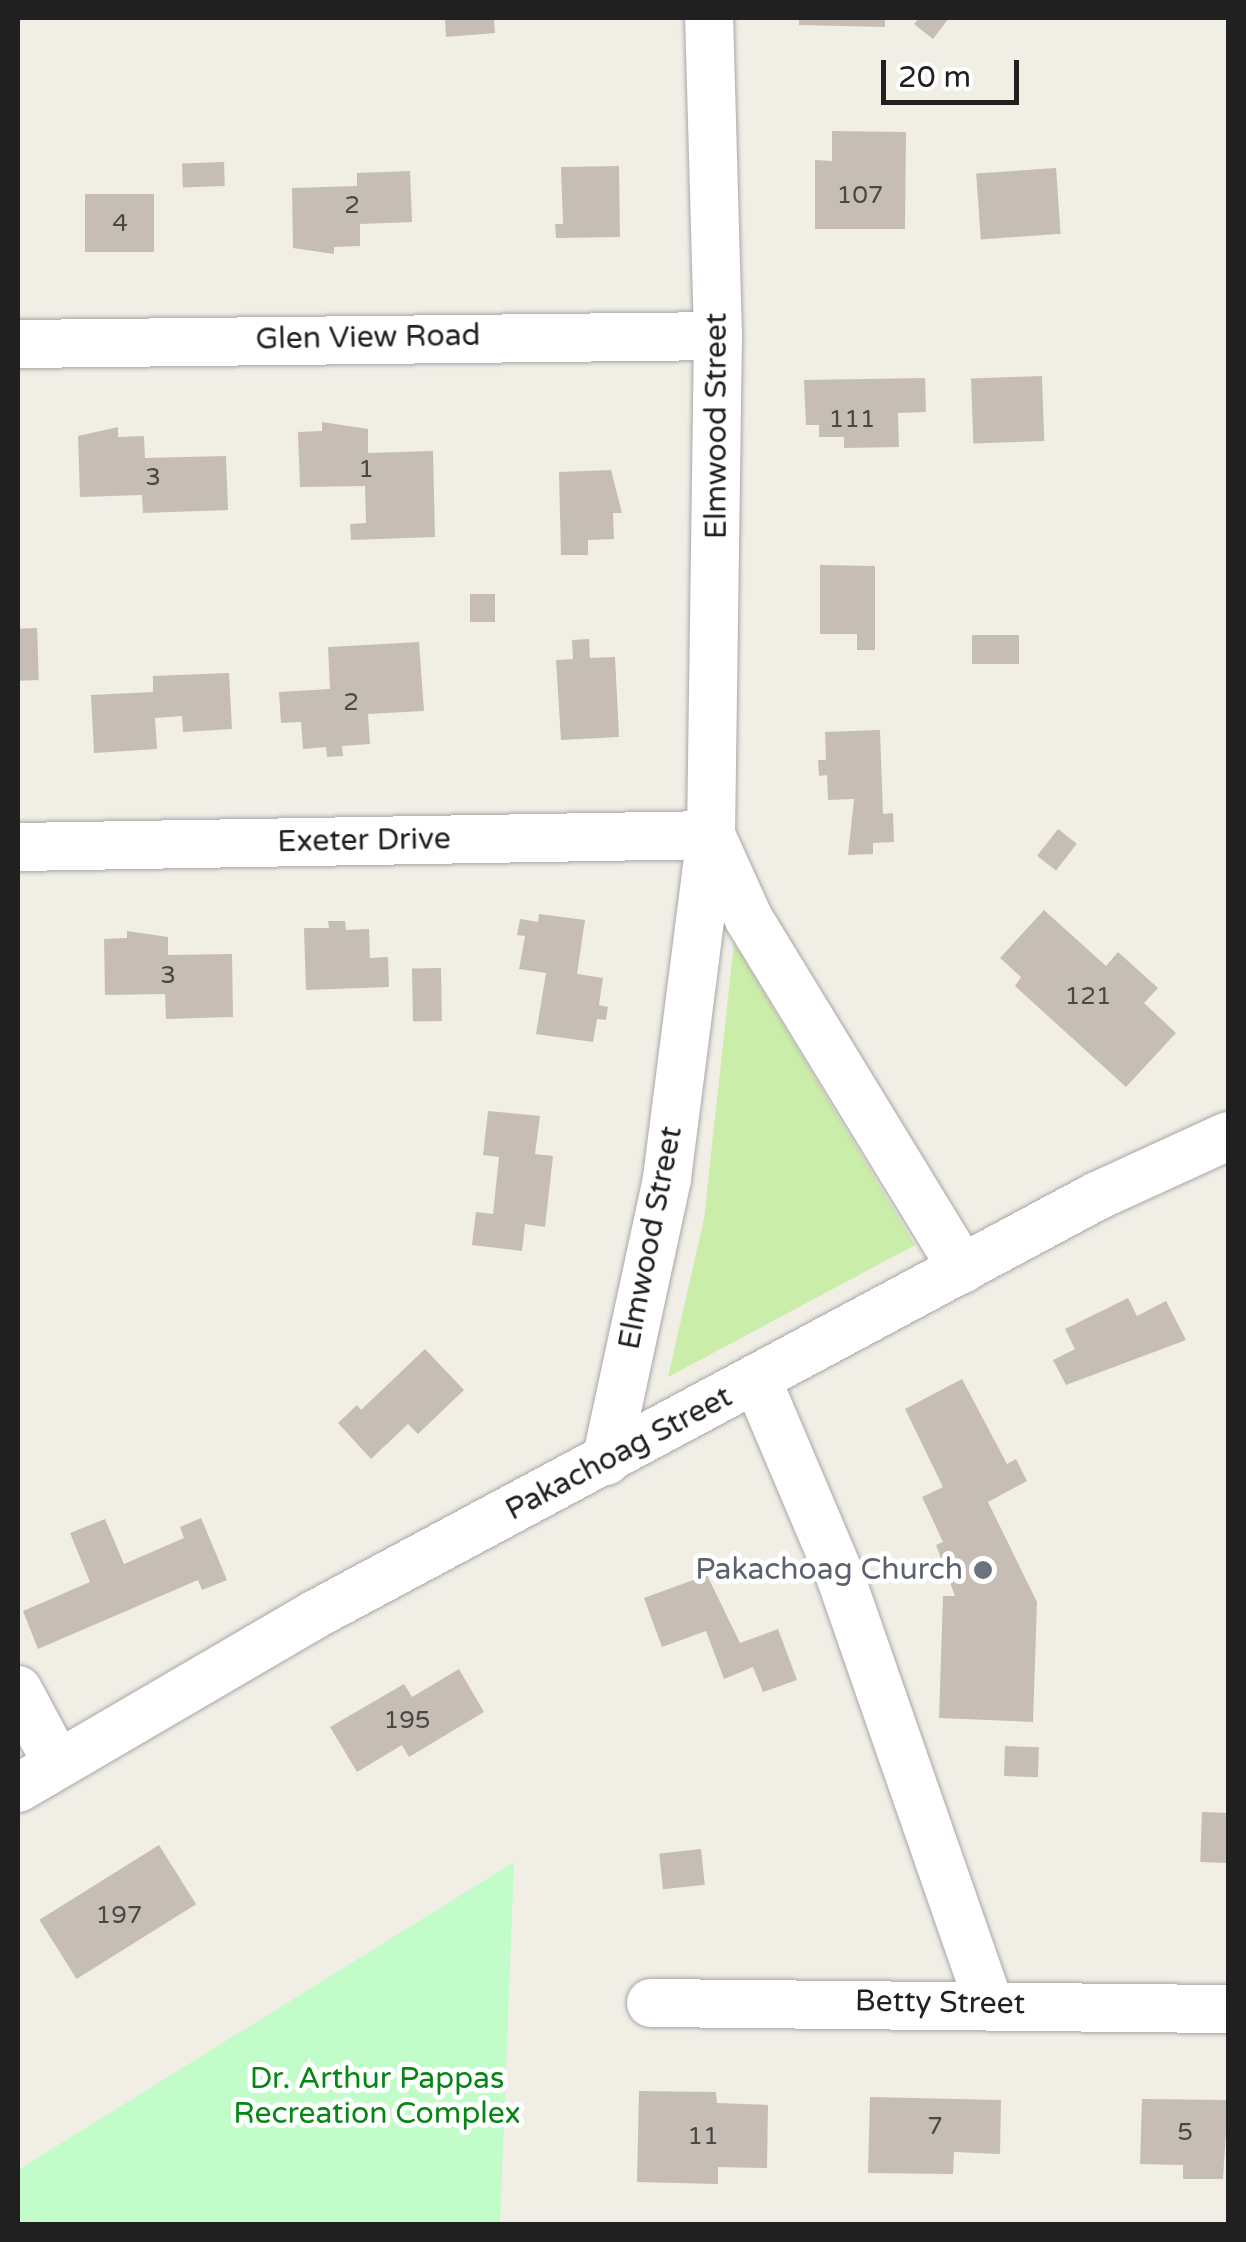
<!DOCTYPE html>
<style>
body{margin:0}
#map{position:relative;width:1246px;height:2242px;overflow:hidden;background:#f1eee6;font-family:"Varela Round",sans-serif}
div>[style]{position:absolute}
.grass>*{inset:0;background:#caedaa}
.park>*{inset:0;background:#c2fcc8}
.building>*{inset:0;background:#c6beb5;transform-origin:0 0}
.roads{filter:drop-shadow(0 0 2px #a7a7a7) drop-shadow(0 0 2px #a7a7a7)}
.minor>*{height:48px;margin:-24px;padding:0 24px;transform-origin:24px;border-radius:24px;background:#fff}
.dots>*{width:28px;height:28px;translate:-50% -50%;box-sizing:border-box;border:5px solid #fff;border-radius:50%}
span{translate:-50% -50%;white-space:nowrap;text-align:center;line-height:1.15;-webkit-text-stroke:10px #fff;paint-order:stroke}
.number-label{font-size:25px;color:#4a4845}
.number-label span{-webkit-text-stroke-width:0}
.street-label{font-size:30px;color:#202020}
.worship-label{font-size:30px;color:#5b616d}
.right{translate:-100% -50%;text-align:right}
.park-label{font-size:30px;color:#068614}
.frame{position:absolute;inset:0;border:20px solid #202020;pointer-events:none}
.scale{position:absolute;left:881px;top:60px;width:138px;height:45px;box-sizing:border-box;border:5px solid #202020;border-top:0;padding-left:12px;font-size:30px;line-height:35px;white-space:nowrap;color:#202020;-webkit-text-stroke:8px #fff;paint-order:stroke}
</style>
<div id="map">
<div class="grass">
<i style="clip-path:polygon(734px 943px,915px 1245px,668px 1377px,704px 1219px)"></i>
</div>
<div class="park">
<i style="clip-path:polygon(514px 1862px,500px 2224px,18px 2224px,18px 2170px)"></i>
</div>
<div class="building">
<i style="clip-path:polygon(445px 18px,494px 18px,495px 33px,446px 37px)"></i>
<i style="clip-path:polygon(799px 18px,885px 18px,885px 27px,799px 25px)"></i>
<i style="clip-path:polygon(919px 18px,949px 18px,933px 39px,914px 24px)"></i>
<i style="clip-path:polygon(832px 131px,906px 132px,905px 229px,815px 229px,815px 160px,832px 161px)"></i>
<i style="left:224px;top:162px;width:24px;height:42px;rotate:88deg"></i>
<i style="clip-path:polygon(619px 166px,620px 237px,556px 238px,555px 224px,563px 224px,561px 167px)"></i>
<i style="left:1056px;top:168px;width:66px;height:80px;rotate:86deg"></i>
<i style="clip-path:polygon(410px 171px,412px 222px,360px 224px,360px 246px,334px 247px,334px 254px,293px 248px,292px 188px,357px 186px,357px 173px)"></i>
<i style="left:85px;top:194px;width:69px;height:58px"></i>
<i style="left:1042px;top:376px;width:65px;height:71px;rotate:88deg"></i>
<i style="clip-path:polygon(925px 378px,926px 412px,898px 413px,899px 447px,844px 448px,844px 437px,819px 437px,819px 425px,806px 425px,804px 380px)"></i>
<i style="clip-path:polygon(322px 422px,368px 429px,368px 453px,433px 451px,435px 537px,351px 540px,350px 524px,366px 523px,365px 486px,300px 487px,298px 432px,322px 431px)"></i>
<i style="clip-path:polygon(118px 427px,118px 437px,144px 436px,145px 458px,226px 456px,228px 510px,143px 513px,142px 495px,80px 497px,78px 436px)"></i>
<i style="clip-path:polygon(611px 470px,622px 513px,613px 513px,614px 539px,588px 540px,588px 555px,561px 555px,559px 472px)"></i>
<i style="clip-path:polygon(820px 565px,875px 566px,875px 650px,857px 650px,857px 634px,820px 634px)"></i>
<i style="left:495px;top:594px;width:28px;height:25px;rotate:90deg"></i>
<i style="left:37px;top:628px;width:52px;height:19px;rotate:88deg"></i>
<i style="left:1019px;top:635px;width:29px;height:47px;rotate:90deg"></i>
<i style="clip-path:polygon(589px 639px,590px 658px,615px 657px,619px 737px,561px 740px,556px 660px,573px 659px,572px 640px)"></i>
<i style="clip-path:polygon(419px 642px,424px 711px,368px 714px,370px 744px,342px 746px,343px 756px,327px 757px,326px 747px,303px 749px,301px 722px,281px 723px,279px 692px,330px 689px,328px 647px)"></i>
<i style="clip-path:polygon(229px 673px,232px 729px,183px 732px,182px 716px,155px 718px,157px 749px,94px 753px,91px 695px,153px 692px,153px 676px)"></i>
<i style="clip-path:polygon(880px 730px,883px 814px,893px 813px,894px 842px,873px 843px,873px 854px,848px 855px,854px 799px,828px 800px,827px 775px,819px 776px,818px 760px,826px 760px,825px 732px)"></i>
<i style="left:1058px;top:829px;width:24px;height:34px;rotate:38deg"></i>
<i style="clip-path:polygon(1044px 910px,1106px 966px,1118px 952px,1158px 988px,1144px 1003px,1176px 1033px,1126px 1087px,1015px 986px,1021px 977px,1000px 958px)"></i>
<i style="clip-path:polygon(539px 914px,585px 920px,577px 974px,603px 978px,599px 1005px,608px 1007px,606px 1020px,597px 1019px,593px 1042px,536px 1034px,546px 973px,519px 969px,525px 936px,517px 935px,520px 919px,538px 922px)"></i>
<i style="clip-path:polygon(328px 921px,345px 921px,346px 930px,369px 929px,370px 958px,388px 957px,389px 987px,306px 990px,304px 928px,329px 928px)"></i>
<i style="clip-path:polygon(127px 931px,168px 937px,168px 955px,232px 954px,233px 1017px,166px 1019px,165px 994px,105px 995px,104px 939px,127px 938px)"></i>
<i style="left:441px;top:968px;width:53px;height:29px;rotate:89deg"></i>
<i style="clip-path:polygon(488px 1111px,540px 1116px,535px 1154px,553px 1156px,545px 1227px,525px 1224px,522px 1251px,472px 1245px,476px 1212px,493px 1214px,499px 1157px,483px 1155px)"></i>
<i style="clip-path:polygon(1128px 1298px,1137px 1316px,1166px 1301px,1186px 1340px,1066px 1385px,1053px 1360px,1075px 1349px,1065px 1329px)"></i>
<i style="clip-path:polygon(425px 1349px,464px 1390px,418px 1434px,408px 1424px,371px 1459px,338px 1423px,357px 1405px,361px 1410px)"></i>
<i style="clip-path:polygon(962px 1379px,1007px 1464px,1016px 1459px,1027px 1481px,988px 1502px,1037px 1602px,1033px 1722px,939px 1718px,943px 1596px,955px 1596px,936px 1545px,943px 1542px,922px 1497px,943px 1487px,905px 1409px)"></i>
<i style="clip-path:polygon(201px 1518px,227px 1580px,202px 1590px,198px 1580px,38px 1649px,23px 1611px,90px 1582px,70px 1533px,105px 1519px,124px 1564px,184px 1538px,180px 1527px)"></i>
<i style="clip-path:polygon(707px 1575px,740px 1643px,778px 1629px,797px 1680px,763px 1692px,753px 1667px,724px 1679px,706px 1631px,662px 1647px,644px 1598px)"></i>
<i style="clip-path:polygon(459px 1669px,484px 1712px,409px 1757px,402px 1745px,357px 1772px,330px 1727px,404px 1684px,412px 1697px)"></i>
<i style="left:1005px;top:1746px;width:34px;height:30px;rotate:2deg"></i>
<i style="left:1202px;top:1812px;width:26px;height:50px;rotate:2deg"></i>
<i style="left:159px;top:1845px;width:70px;height:141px;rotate:58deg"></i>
<i style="left:701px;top:1849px;width:36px;height:42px;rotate:84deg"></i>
<i style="clip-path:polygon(639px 2091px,716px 2092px,717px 2103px,768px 2105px,767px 2168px,718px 2167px,718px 2184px,637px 2182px)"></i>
<i style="clip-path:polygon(870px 2097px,1001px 2100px,1000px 2154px,954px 2152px,953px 2174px,868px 2173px)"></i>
<i style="clip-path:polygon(1142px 2099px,1228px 2100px,1223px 2179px,1183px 2179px,1183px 2165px,1140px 2164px)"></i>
</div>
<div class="roads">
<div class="minor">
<i style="left:18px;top:344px;width:700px;rotate:-0.65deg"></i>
<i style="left:18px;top:847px;width:693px;rotate:-0.99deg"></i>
<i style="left:711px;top:835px;width:92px;rotate:65.7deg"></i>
<i style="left:749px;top:919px;width:410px;rotate:58.6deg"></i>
<i style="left:757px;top:1380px;width:210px;rotate:67deg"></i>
<i style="left:839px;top:1573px;width:454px;rotate:70.8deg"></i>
<i style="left:606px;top:1461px;width:289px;rotate:-77.8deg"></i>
<i style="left:667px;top:1178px;width:346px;rotate:-82.7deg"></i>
<i style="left:711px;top:835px;width:499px;rotate:-89.2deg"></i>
<i style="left:718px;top:336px;width:318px;rotate:-91.6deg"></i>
<i style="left:18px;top:1690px;width:83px;rotate:61.9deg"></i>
<i style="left:18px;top:1788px;width:343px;rotate:-30.3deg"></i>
<i style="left:314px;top:1615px;width:888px;rotate:-28.15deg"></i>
<i style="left:1097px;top:1196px;width:144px;rotate:-24.6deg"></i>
<i style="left:651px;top:2003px;width:577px;rotate:0.6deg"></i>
</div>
</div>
<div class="dots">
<i style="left:983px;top:1570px;background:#6b7280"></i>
</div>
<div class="number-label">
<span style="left:860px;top:195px">107</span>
<span style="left:352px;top:205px">2</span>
<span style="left:120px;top:223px">4</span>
<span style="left:852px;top:419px">111</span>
<span style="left:366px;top:469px">1</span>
<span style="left:153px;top:477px">3</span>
<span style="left:351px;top:702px">2</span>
<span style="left:168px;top:975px">3</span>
<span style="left:1088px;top:996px">121</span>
<span style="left:407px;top:1720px">195</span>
<span style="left:119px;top:1915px">197</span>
<span style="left:935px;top:2126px">7</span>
<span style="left:1185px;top:2132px">5</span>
<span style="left:703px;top:2136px">11</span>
</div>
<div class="street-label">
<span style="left:368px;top:338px;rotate:-1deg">Glen View Road</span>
<span style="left:717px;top:426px;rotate:-90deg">Elmwood Street</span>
<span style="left:364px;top:841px;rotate:-1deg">Exeter Drive</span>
<span style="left:651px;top:1238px;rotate:-79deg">Elmwood Street</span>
<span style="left:619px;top:1454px;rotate:-28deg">Pakachoag Street</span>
<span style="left:940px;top:2003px;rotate:1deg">Betty Street</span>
</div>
<div class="worship-label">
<span class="right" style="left:963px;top:1570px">Pakachoag Church</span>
</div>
<div class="park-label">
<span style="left:377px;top:2096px">Dr. Arthur Pappas<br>Recreation Complex</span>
</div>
<div class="frame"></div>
<div class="scale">20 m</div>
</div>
